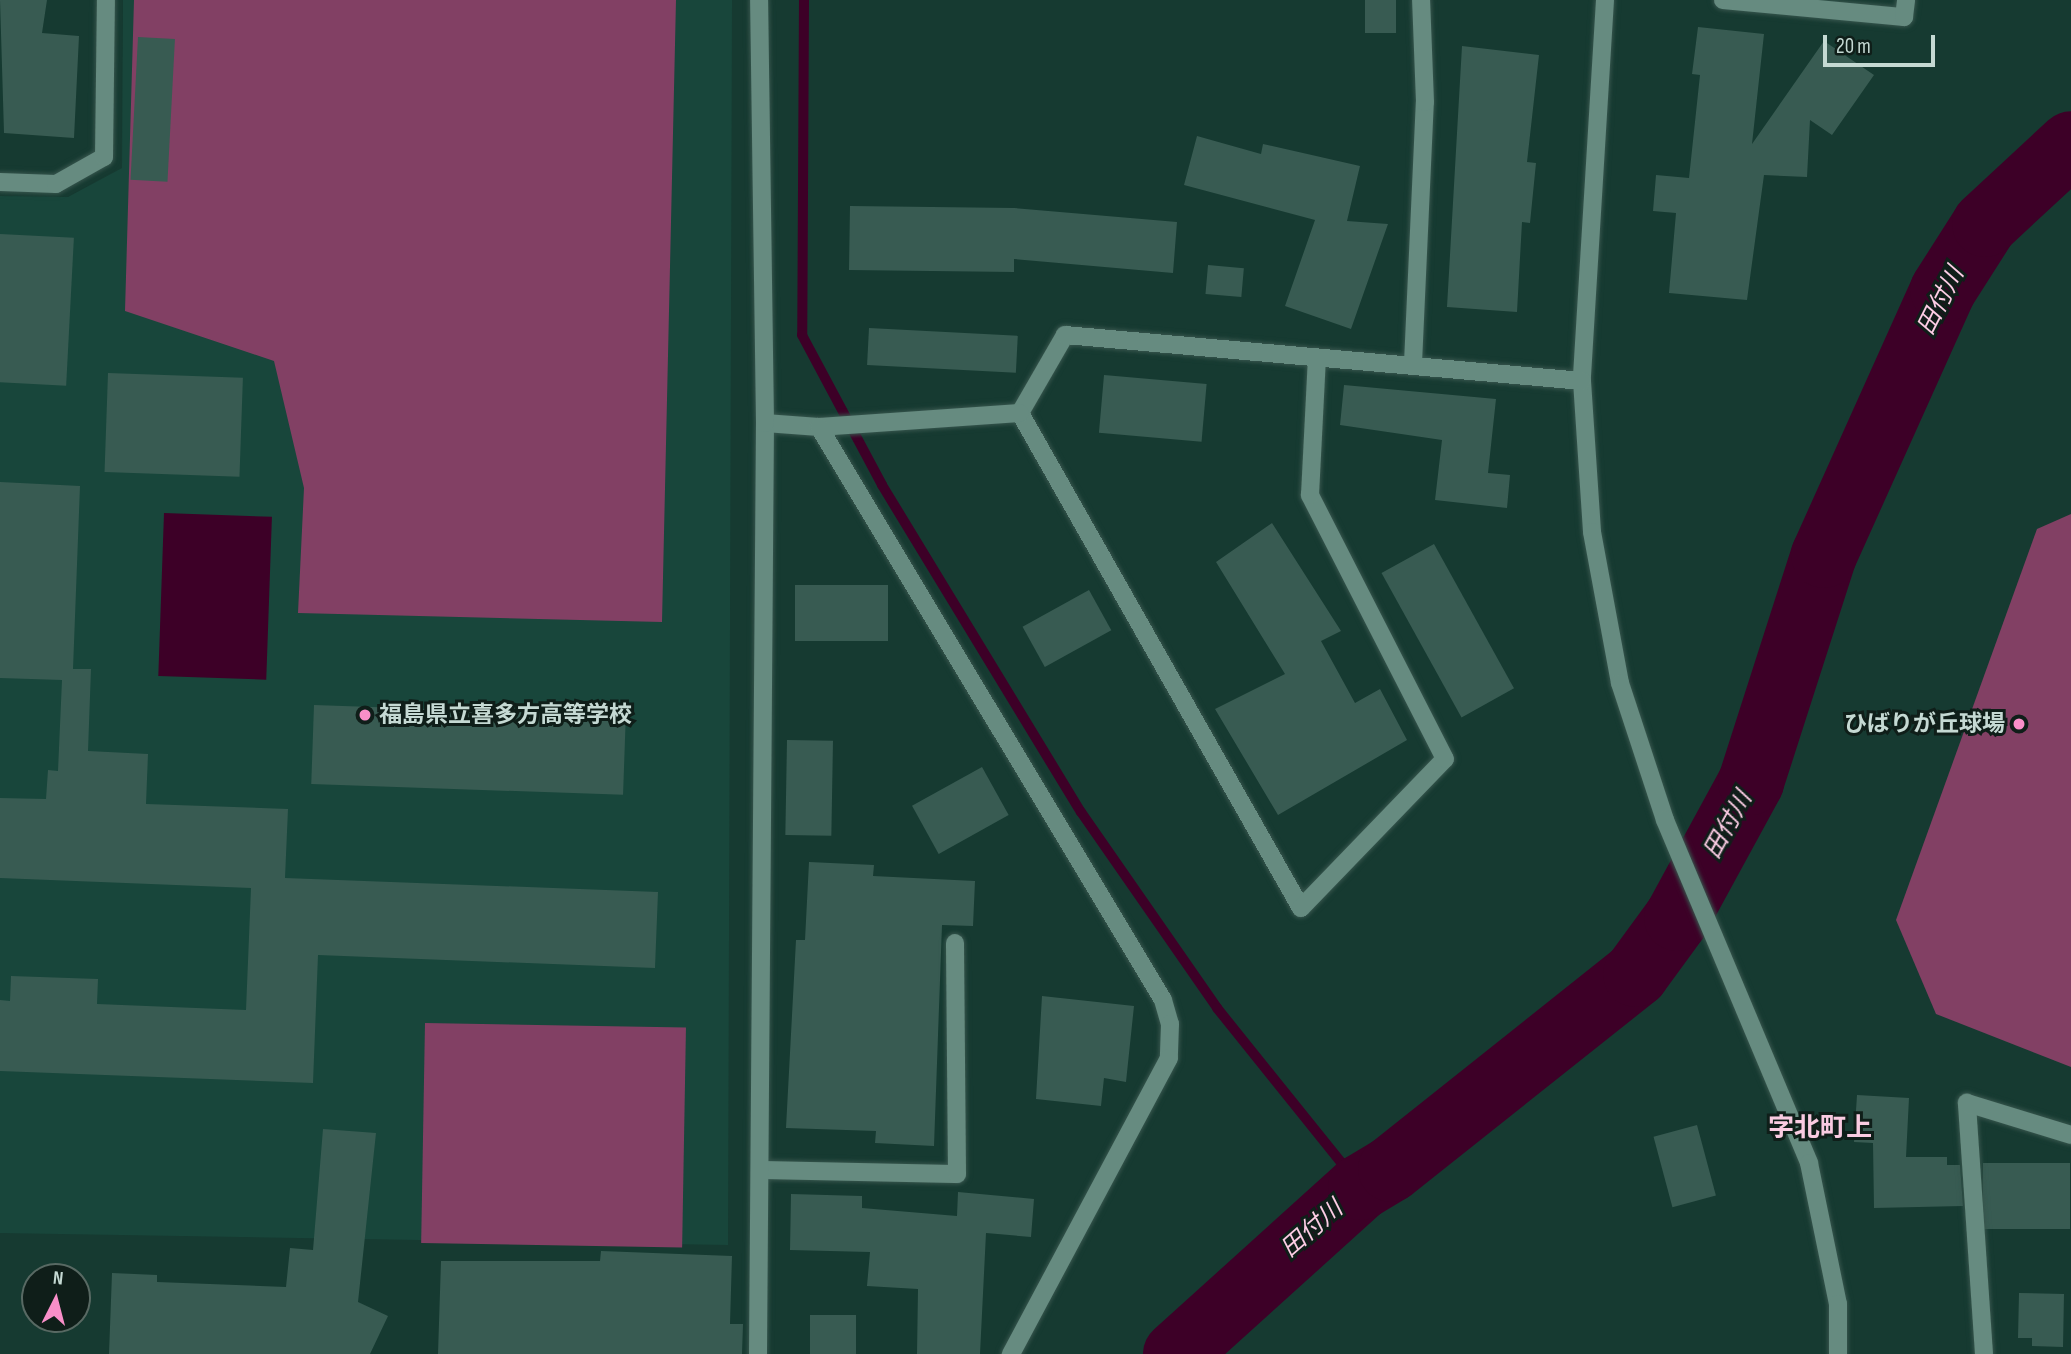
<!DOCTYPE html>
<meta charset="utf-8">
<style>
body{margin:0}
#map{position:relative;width:2071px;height:1354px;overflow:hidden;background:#163a31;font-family:"Sofia Sans Condensed","Noto Sans JP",sans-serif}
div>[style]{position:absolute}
.built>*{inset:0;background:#18463b}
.green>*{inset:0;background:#824064;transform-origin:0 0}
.water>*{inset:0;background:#3d0027;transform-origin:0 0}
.stream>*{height:10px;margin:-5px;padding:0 5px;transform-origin:5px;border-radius:5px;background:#3d0027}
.river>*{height:66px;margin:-33px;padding:0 33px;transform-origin:33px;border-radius:33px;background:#3d0027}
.building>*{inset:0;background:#385b52;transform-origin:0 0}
.roads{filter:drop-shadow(0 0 2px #37554d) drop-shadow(0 0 2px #37554d)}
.minor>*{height:18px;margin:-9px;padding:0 9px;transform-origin:9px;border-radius:9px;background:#668b80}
.dots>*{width:19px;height:19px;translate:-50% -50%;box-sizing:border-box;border:4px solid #0f1e19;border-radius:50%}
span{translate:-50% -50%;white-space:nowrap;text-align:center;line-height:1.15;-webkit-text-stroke:6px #0f1e19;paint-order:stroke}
.poi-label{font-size:23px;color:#c5d9d3;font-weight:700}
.left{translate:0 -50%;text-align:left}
.right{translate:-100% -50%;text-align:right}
.water-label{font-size:24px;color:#fdcde5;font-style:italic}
.quarter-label{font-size:26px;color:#f9cbe1;font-weight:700}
.north{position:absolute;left:21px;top:1263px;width:70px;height:70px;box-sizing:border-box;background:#0f1e19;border:2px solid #586963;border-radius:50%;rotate:6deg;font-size:19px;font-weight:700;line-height:28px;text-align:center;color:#c5d9d3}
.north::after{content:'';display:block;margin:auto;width:24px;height:32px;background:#f98fc9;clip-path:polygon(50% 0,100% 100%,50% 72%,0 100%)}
.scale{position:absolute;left:1823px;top:35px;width:112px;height:32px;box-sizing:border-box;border:4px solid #c5d9d3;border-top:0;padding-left:9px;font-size:21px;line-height:24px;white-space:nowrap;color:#c5d9d3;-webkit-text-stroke:5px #0f1e19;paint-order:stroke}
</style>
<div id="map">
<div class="built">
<i style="clip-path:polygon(123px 0,732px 0,728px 1245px,0 1233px,0 196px,68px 197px,122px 168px)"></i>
</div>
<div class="green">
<i style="clip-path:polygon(134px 0,676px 0,662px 622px,298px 613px,304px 488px,274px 361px,125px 311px)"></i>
<i style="clip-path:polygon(2071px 514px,2071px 1067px,1936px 1014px,1896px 920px,2037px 529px)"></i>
<i style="left:425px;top:1023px;width:261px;height:220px;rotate:1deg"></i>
</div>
<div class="water">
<i style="left:164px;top:513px;width:108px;height:163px;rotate:2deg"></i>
</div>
<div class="stream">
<i style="left:804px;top:0;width:335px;rotate:90.3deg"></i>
<i style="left:802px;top:335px;width:170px;rotate:61.9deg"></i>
<i style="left:882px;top:485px;width:383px;rotate:58.7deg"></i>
<i style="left:1081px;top:812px;width:239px;rotate:55.2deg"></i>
<i style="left:1217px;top:1008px;width:230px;rotate:51.2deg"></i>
</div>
<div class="river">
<i style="left:1176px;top:1354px;width:249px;rotate:-42.1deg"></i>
<i style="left:1361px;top:1187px;width:35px;rotate:-31deg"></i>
<i style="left:1391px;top:1169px;width:313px;rotate:-38.5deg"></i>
<i style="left:1636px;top:974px;width:69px;rotate:-53.8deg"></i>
<i style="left:1677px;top:918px;width:155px;rotate:-61.4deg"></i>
<i style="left:1751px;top:782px;width:238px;rotate:-72.2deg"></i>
<i style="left:1824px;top:555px;width:290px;rotate:-65.8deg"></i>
<i style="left:1943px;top:290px;width:78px;rotate:-57.5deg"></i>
<i style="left:1985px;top:224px;width:117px;rotate:-42.9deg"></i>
</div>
<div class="building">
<i style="clip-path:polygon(0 0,47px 0,42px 33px,79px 36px,74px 138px,4px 133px)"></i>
<i style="left:1365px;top:0;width:31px;height:33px"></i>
<i style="clip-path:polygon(1698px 27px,1764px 34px,1752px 144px,1824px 41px,1874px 75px,1832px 135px,1810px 120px,1807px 177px,1764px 175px,1747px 300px,1669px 293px,1676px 213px,1653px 211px,1656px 175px,1689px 178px,1700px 75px,1692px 74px)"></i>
<i style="left:138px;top:37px;width:37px;height:143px;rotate:3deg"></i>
<i style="clip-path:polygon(1462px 46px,1539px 55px,1527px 162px,1536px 163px,1530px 223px,1522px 222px,1517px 312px,1447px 307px)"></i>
<i style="clip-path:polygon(1197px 136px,1261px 154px,1263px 144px,1360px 166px,1347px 221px,1388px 224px,1351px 329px,1285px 306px,1315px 220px,1184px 185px)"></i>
<i style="clip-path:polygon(850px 206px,1014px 208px,1177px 222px,1173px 273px,1014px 259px,1014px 272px,849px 270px)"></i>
<i style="left:0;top:234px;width:74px;height:148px;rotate:3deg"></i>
<i style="left:1208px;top:265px;width:36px;height:29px;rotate:5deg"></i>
<i style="left:869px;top:328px;width:149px;height:37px;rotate:3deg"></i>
<i style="left:108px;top:373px;width:135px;height:99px;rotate:2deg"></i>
<i style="left:1104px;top:375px;width:103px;height:58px;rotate:5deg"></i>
<i style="clip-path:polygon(1344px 385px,1496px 399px,1488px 473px,1510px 475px,1507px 508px,1435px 500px,1442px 440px,1340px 425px)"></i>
<i style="clip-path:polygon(0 482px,80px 486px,73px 669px,91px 669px,88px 751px,148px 754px,146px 804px,288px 809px,285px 878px,658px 892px,655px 968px,318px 955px,313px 1083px,0 1071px,0 1000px,10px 1001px,11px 976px,98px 979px,97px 1004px,246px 1010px,251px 888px,0 878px,0 798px,46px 799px,48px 770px,58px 771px,62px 680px,0 678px)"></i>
<i style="clip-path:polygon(1272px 523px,1341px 631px,1321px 641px,1355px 703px,1380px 689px,1407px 740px,1278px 815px,1215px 709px,1285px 674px,1216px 562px)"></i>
<i style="left:1434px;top:544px;width:165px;height:60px;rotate:61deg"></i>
<i style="left:795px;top:585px;width:93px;height:56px"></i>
<i style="left:1089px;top:590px;width:46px;height:76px;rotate:61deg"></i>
<i style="left:314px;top:705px;width:312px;height:79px;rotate:2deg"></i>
<i style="left:787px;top:740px;width:46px;height:95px;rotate:1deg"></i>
<i style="left:982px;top:767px;width:55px;height:80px;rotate:61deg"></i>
<i style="clip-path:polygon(809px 862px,874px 865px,873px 876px,975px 881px,973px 926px,942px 925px,934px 1146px,875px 1143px,876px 1131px,786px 1128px,796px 940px,805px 940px)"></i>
<i style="clip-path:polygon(1042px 996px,1134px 1006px,1126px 1082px,1104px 1078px,1101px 1106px,1036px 1099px)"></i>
<i style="clip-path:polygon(1857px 1095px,1909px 1098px,1906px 1157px,1947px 1157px,1947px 1165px,1960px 1165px,1963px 1206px,1874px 1208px,1873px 1143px,1854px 1142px)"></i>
<i style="left:1697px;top:1125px;width:73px;height:45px;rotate:75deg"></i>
<i style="clip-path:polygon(323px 1129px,376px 1133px,358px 1302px,388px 1316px,370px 1354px,109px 1354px,112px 1273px,157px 1275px,157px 1282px,286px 1287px,290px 1248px,313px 1250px)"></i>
<i style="left:2070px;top:1163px;width:66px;height:87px;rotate:90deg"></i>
<i style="clip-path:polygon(958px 1192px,1034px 1199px,1031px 1237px,986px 1233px,980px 1354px,917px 1354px,918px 1289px,867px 1286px,870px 1252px,790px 1250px,791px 1194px,862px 1196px,862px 1208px,957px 1216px)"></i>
<i style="clip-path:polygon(601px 1251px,732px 1256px,730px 1324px,743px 1324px,742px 1354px,438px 1354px,441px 1261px,600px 1261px)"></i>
<i style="clip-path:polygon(2019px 1293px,2064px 1294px,2063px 1347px,2032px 1346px,2032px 1338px,2018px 1338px)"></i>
<i style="left:810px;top:1315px;width:46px;height:39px"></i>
</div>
<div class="roads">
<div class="minor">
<i style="left:1605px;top:0;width:382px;rotate:93.5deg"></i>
<i style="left:1582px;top:381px;width:151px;rotate:86.2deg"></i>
<i style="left:1592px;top:532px;width:154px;rotate:79.5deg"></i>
<i style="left:1620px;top:683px;width:144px;rotate:71.8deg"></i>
<i style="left:1665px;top:820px;width:372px;rotate:67.2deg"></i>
<i style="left:1809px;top:1163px;width:144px;rotate:78.4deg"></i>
<i style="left:1838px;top:1304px;width:50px;rotate:90deg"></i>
<i style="left:1723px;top:0;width:182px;rotate:5.4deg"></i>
<i style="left:1904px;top:17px;width:17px;rotate:-83deg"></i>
<i style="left:0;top:182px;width:56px;rotate:2deg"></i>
<i style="left:56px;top:184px;width:55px;rotate:-29.4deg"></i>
<i style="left:104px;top:157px;width:157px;rotate:-89.3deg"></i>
<i style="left:1413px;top:363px;width:261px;rotate:-87.4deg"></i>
<i style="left:1425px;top:102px;width:102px;rotate:-92.2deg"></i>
<i style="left:1020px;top:413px;width:569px;rotate:60.42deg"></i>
<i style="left:1301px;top:908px;width:207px;rotate:-46deg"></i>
<i style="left:1445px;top:759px;width:297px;rotate:-117.1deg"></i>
<i style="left:1310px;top:495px;width:136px;rotate:-87.1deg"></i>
<i style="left:1020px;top:413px;width:90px;rotate:-60deg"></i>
<i style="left:1065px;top:335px;width:519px;rotate:5.08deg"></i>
<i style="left:765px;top:423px;width:54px;rotate:4.2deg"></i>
<i style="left:819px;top:427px;width:201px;rotate:-4deg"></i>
<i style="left:819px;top:427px;width:668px;rotate:59.02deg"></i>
<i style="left:1163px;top:1000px;width:25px;rotate:74deg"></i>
<i style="left:1170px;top:1024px;width:34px;rotate:92deg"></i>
<i style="left:1169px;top:1058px;width:336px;rotate:118.1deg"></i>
<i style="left:760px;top:1170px;width:197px;rotate:1.2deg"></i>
<i style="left:957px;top:1174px;width:231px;rotate:-90.5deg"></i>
<i style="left:758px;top:1354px;width:931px;rotate:-89.57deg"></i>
<i style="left:765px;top:423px;width:423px;rotate:-90.8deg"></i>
<i style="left:1984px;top:1354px;width:252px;rotate:-93.9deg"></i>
<i style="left:1967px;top:1103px;width:109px;rotate:17.1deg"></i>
</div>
</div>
<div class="dots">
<i style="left:365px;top:715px;background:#f98fc9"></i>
<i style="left:2019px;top:724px;background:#f98fc9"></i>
</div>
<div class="poi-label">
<span class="left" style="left:379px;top:715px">福島県立喜多方高等学校</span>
<span class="right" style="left:2005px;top:724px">ひばりが丘球場</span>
</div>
<div class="water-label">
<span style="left:1941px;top:301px;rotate:-63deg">田付川</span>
<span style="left:1728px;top:825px;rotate:-61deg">田付川</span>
<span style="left:1312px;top:1229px;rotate:-41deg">田付川</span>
</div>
<div class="quarter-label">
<span style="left:1820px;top:1129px">字北町上</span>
</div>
<div class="north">N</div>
<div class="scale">20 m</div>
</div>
